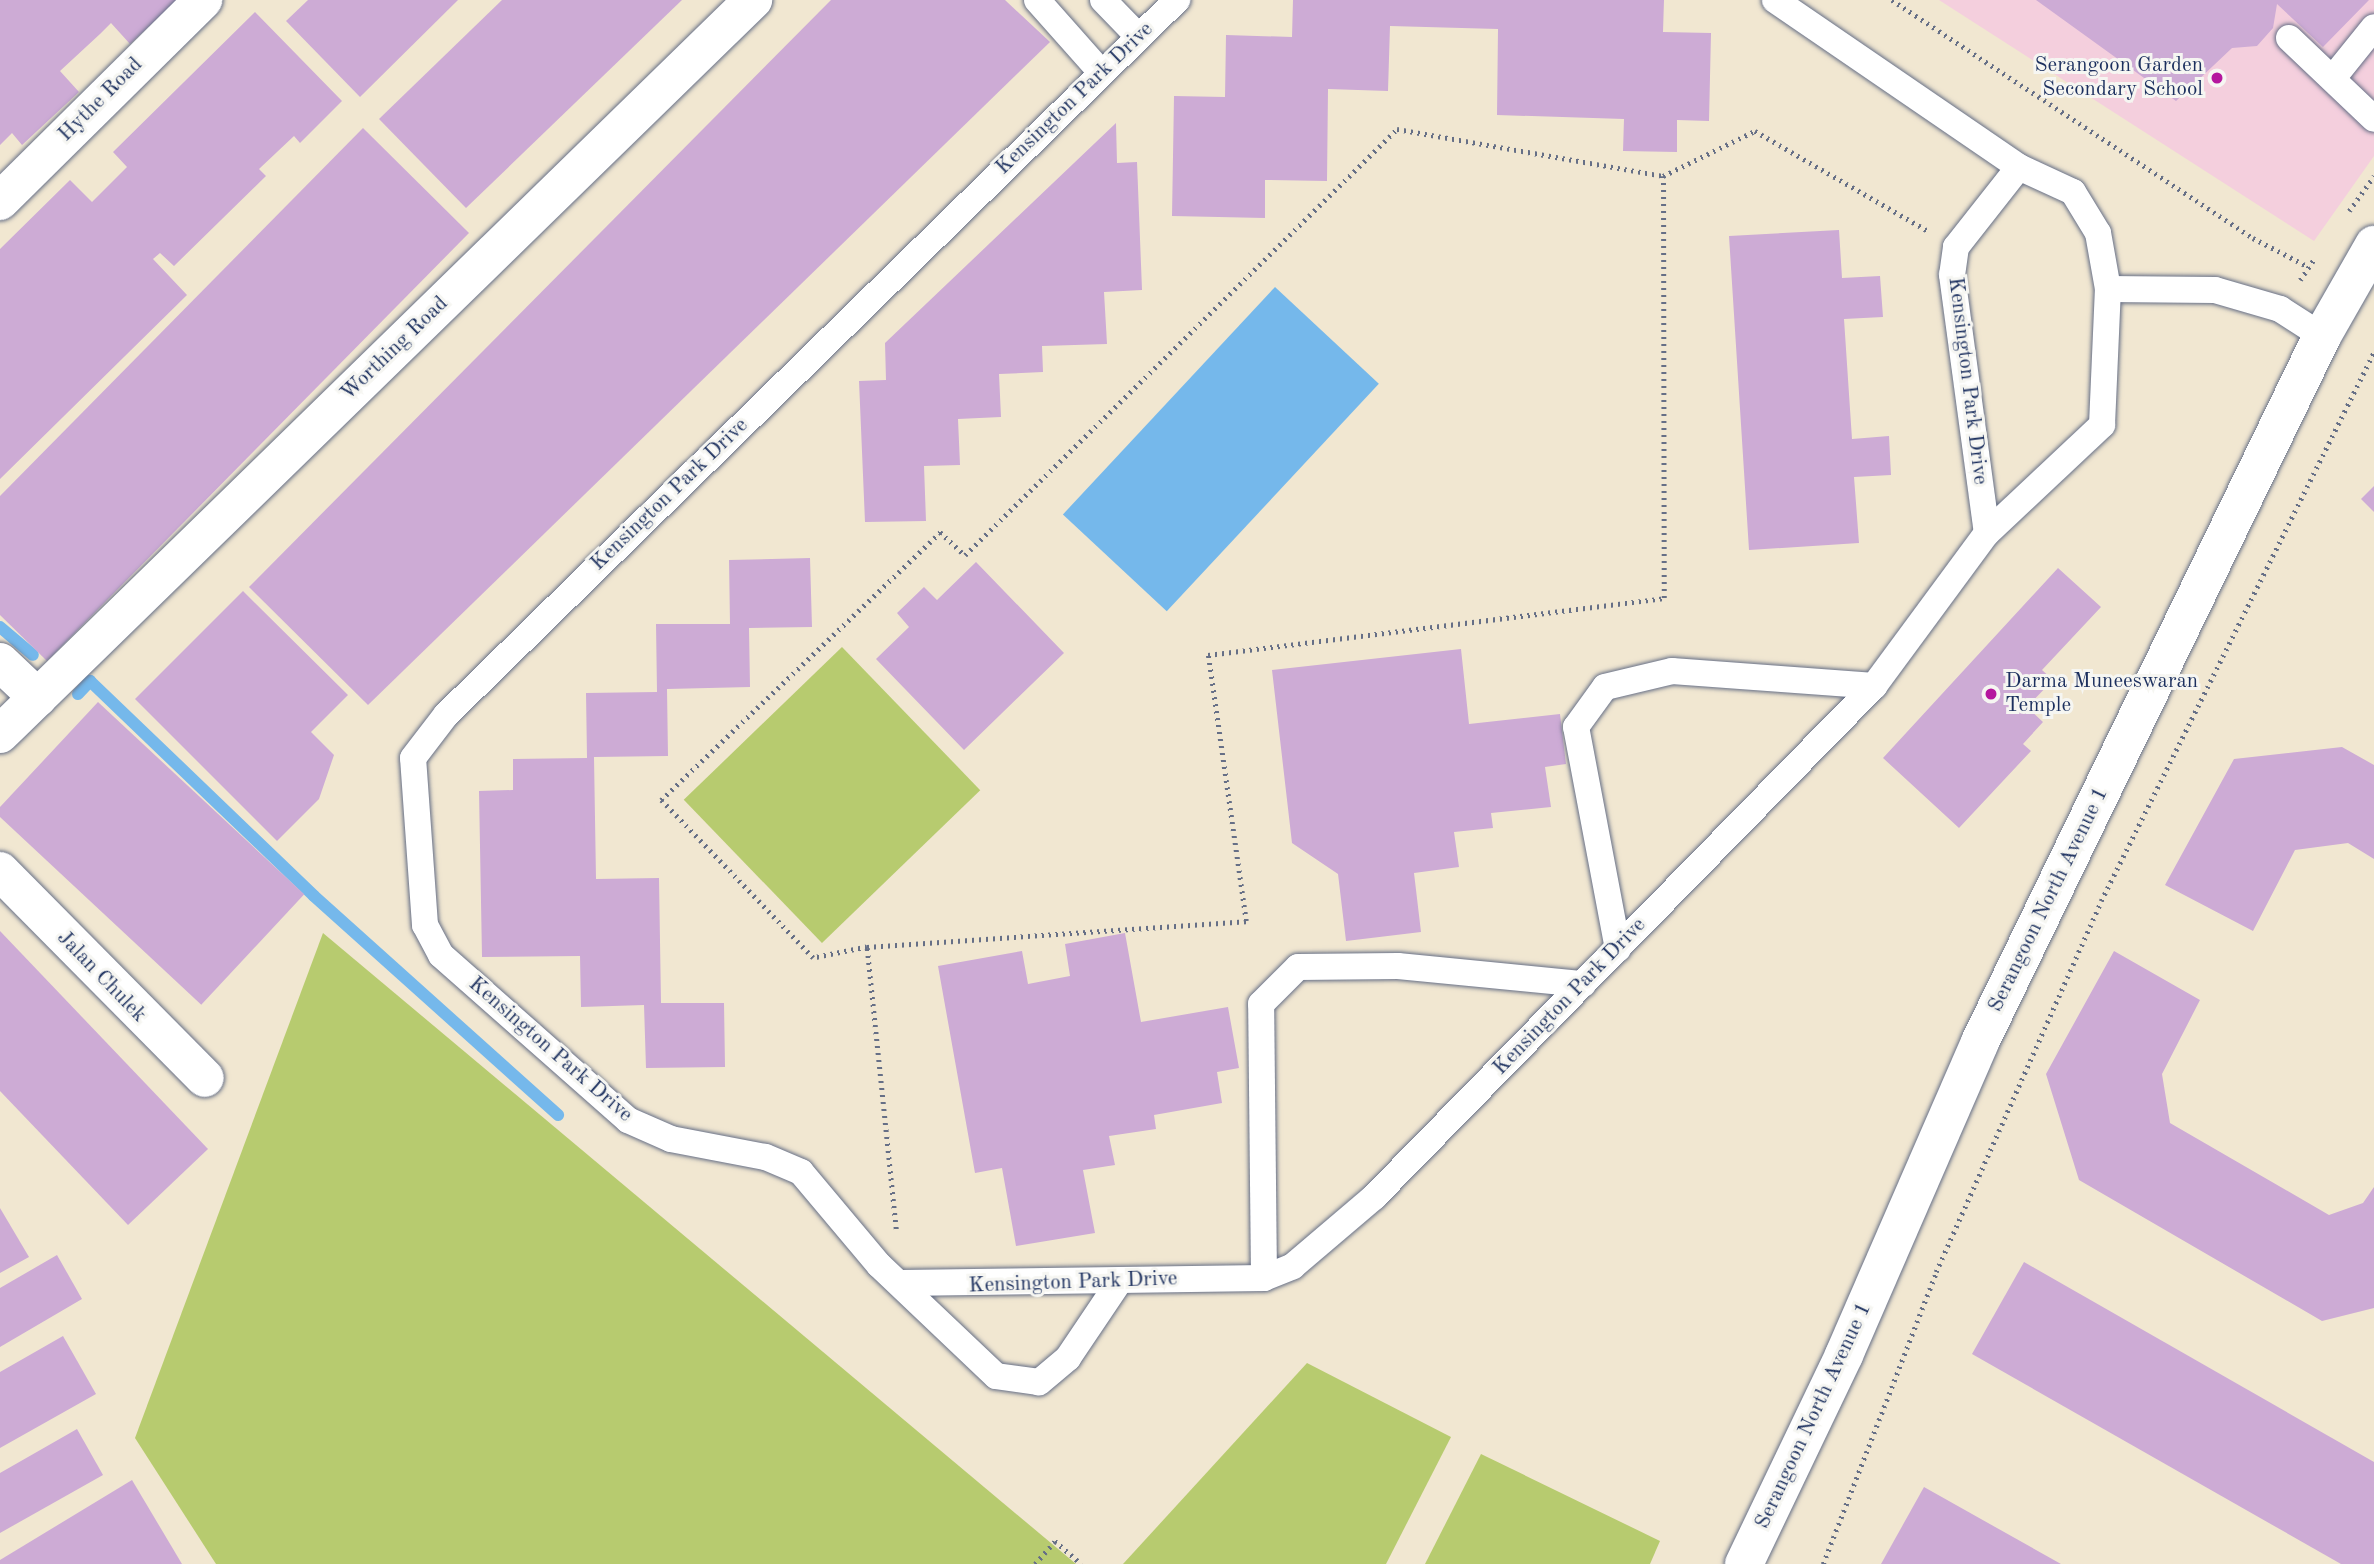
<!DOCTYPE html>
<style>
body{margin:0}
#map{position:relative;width:2374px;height:1564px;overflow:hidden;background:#f1e7d1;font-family:"Old Standard TT",serif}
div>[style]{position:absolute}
.built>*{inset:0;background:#f4cfdd}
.green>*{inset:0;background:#b7cb6f;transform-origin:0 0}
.water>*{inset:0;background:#75b8eb;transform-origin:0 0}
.stream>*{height:12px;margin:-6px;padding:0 6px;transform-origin:6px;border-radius:6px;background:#75b8eb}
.building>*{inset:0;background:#cdabd5;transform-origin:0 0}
.path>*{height:4.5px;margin-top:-2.25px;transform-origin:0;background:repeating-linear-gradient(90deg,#666f86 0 2px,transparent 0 7px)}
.roads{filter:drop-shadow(0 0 2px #666f86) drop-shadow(0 0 2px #666f86)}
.service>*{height:26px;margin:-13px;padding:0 13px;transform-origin:13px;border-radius:13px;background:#fff}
.minor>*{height:38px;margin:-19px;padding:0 19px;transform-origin:19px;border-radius:19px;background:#fff}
.dots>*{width:19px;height:19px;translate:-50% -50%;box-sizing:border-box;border:4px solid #f6f6f2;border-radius:50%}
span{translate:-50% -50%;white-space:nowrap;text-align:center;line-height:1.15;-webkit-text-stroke:6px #f6f6f2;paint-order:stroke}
.poi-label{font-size:21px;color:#1b2f5e}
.right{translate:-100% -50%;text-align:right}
.left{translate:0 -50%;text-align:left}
.street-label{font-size:21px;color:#1b2f5e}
</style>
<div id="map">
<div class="built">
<i style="clip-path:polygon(1939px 0,2374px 0,2374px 156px,2314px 241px)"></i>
</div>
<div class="green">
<i style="left:842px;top:647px;width:199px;height:220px;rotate:46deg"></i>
<i style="clip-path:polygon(323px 933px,1076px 1564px,216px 1564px,135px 1438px)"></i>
<i style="clip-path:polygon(1307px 1363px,1451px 1437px,1386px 1564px,1123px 1564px)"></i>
<i style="clip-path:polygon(1481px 1454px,1660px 1541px,1650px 1564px,1425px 1564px)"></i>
</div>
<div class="water">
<i style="left:1275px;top:287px;width:142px;height:311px;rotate:43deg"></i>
</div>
<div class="stream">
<i style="left:0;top:627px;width:43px;rotate:40.3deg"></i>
<i style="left:78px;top:694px;width:18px;rotate:-47deg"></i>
<i style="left:90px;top:681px;width:310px;rotate:43.8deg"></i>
<i style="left:314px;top:896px;width:328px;rotate:41.9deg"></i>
</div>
<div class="building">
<i style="clip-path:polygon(0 0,177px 0,130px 44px,111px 23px,100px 34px,60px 71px,79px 92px,22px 145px,12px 133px,0 145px)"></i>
<i style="clip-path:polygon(308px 0,458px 0,360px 97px,286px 21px)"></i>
<i style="clip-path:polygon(502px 0,682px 0,466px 208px,379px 119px)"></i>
<i style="clip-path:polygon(831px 0,1005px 0,1050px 42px,368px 705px,249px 587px)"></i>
<i style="clip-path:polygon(1293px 0,1664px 0,1663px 32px,1711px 33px,1709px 121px,1677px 120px,1677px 152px,1623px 151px,1624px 119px,1497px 115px,1498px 29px,1390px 26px,1388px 91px,1328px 89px,1327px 181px,1265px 180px,1265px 218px,1172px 216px,1174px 96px,1225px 97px,1226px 35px,1292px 37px)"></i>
<i style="clip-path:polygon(2036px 0,2369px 0,2323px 47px,2277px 4px,2273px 28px,2257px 46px,2232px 48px,2176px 101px)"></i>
<i style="clip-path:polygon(255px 12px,342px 101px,300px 143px,294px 136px,259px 169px,266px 176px,174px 266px,160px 253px,153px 259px,187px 295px,0 479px,0 249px,70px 180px,92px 202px,127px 167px,113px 152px)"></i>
<i style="clip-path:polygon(1116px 123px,1117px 163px,1137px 162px,1142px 290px,1104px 292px,1107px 344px,1042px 346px,1043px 372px,999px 374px,1001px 417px,958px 419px,960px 465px,924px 466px,926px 521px,865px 522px,859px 381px,886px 380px,885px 343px)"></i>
<i style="clip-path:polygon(363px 128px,469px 233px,47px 661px,0 615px,0 496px)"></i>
<i style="clip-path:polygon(1839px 230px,1842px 278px,1880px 276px,1883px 317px,1844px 319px,1852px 439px,1889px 436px,1891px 475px,1854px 477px,1859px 543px,1749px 550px,1729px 236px)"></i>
<i style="clip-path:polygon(2374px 486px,2374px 512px,2361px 499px)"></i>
<i style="clip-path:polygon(810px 558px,812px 627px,749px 628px,750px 687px,667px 689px,668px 756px,594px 757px,596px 879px,659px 878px,661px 1003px,724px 1003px,725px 1067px,646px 1068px,644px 1005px,581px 1007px,580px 956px,482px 957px,479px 791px,513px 790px,513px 759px,587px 758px,586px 693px,657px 692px,656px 624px,730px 624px,729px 560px)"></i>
<i style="clip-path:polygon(976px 562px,1064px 653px,964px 750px,876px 659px,909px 627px,897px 613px,924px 587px,937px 600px)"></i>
<i style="clip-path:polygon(2058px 568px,2101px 607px,2042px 670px,2053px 680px,2027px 707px,2043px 722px,2023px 744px,2031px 751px,1959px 828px,1883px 758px)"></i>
<i style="clip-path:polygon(243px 591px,348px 695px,311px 732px,334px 755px,319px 799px,277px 841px,135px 699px)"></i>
<i style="clip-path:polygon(1461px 649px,1469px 724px,1560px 714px,1566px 764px,1545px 767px,1551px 807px,1491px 813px,1493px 828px,1454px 832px,1459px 867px,1414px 873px,1421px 932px,1346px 941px,1338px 874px,1292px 843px,1272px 670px)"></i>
<i style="left:98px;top:702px;width:282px;height:151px;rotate:43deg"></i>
<i style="clip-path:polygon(2342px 747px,2374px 765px,2374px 859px,2348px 843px,2295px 850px,2253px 931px,2165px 885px,2234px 759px)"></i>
<i style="clip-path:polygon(0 931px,208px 1149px,128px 1225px,0 1091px)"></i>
<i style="clip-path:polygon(1125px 933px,1141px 1022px,1228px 1007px,1239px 1068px,1217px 1072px,1222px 1103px,1154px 1115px,1156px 1129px,1109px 1136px,1115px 1165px,1083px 1170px,1095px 1233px,1016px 1246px,1002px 1168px,975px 1173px,938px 966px,1022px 951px,1028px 984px,1070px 976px,1065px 944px)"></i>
<i style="clip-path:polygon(2114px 951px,2200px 1000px,2162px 1074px,2170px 1123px,2329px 1215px,2363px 1203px,2374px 1187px,2374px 1308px,2322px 1321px,2079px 1180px,2046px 1074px)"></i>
<i style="clip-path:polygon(0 1208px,29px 1257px,0 1273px)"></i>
<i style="clip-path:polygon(57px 1255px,82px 1299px,0 1347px,0 1288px)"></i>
<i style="clip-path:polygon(2024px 1262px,2374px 1462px,2374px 1564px,2341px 1564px,1972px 1354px)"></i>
<i style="clip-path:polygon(63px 1336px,96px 1394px,0 1448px,0 1372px)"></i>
<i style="clip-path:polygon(77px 1429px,103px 1475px,0 1533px,0 1473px)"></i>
<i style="clip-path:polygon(132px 1480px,182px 1564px,0 1564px,0 1560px)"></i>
<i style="clip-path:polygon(1924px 1487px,2061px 1564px,1881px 1564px)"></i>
</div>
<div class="path">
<i style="left:1892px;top:0;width:432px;rotate:33.4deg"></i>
<i style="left:2253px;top:238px;width:63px;rotate:27.4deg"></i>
<i style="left:2349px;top:211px;width:43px;rotate:-54.5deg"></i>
<i style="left:2300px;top:280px;width:27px;rotate:-56deg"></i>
<i style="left:867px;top:947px;width:55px;rotate:168.5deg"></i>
<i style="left:813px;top:958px;width:219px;rotate:-133.9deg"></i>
<i style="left:661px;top:800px;width:387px;rotate:-43.8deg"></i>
<i style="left:940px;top:532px;width:34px;rotate:43deg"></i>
<i style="left:965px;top:555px;width:607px;rotate:-44.6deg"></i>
<i style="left:1397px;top:129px;width:270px;rotate:10deg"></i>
<i style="left:896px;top:1229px;width:283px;rotate:-95.9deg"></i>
<i style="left:867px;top:947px;width:380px;rotate:-3.9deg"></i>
<i style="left:1246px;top:921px;width:269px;rotate:-98.1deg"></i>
<i style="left:1208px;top:655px;width:460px;rotate:-7.1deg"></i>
<i style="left:1664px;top:598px;width:422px;rotate:-90.1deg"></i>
<i style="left:1663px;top:176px;width:102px;rotate:-26.1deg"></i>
<i style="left:1755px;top:131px;width:200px;rotate:30deg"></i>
<i style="left:1035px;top:1564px;width:30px;rotate:-49deg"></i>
<i style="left:1055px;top:1541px;width:35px;rotate:41deg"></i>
<i style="left:1823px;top:1564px;width:313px;rotate:-68.8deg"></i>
<i style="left:1936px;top:1272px;width:406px;rotate:-66deg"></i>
<i style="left:2101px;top:901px;width:613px;rotate:-63.56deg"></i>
</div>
<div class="roads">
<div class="service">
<i style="left:1037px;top:0;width:96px;rotate:48.4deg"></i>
<i style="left:1103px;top:0;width:50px;rotate:45.8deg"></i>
<i style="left:1775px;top:0;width:296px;rotate:34.4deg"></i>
<i style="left:2289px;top:38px;width:117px;rotate:43.6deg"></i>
<i style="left:2333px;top:78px;width:65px;rotate:-51.2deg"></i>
<i style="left:2108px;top:289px;width:107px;rotate:0.5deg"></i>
<i style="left:2215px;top:290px;width:68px;rotate:16.3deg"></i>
<i style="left:2280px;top:309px;width:50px;rotate:32.7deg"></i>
<i style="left:1618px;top:949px;width:226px;rotate:-100.7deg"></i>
<i style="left:1576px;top:727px;width:49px;rotate:-54.1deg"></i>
<i style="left:1605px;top:687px;width:69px;rotate:-13.4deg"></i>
<i style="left:1672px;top:671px;width:203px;rotate:4.2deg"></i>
<i style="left:1264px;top:1278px;width:274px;rotate:-90.6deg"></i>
<i style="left:1261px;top:1004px;width:52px;rotate:-45deg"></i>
<i style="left:1298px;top:967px;width:100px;rotate:-0.6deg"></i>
<i style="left:1398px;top:966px;width:186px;rotate:5.6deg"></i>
<i style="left:1119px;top:1282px;width:92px;rotate:123.9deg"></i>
<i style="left:1068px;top:1358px;width:38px;rotate:140deg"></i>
<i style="left:1039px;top:1382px;width:43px;rotate:-172.1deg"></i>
<i style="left:996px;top:1376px;width:161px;rotate:-136.5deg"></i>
<i style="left:879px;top:1265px;width:121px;rotate:-130deg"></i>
<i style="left:801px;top:1172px;width:39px;rotate:-157deg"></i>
<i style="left:765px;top:1157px;width:96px;rotate:-169.2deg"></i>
<i style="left:671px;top:1139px;width:47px;rotate:-156.2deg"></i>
<i style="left:628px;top:1120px;width:249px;rotate:-138.6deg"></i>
<i style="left:441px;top:955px;width:34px;rotate:-118deg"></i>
<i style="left:425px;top:925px;width:167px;rotate:-94.1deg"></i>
<i style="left:413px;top:758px;width:54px;rotate:-52.5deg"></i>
<i style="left:446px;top:715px;width:1023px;rotate:-44.37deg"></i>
<i style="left:901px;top:1283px;width:363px;rotate:-0.8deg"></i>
<i style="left:1264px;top:1278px;width:31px;rotate:-22deg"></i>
<i style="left:1293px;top:1266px;width:106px;rotate:-40.4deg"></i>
<i style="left:1374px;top:1197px;width:715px;rotate:-45.62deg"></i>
<i style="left:1874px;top:686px;width:190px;rotate:-53.6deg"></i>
<i style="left:1987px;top:533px;width:158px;rotate:-43.2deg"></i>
<i style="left:2102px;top:425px;width:136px;rotate:-87.5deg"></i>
<i style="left:2108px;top:289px;width:57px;rotate:-100.1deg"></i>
<i style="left:2098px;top:233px;width:48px;rotate:-121.4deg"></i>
<i style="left:2073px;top:192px;width:60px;rotate:-155.2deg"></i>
<i style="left:2019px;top:167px;width:102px;rotate:128.2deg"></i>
<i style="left:1956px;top:247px;width:28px;rotate:98deg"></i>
<i style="left:1952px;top:275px;width:260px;rotate:82.3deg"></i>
</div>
<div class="minor">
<i style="left:0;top:201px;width:286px;rotate:-44.7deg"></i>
<i style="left:0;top:662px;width:52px;rotate:43.5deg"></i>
<i style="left:0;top:734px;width:1052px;rotate:-44.27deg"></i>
<i style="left:0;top:871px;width:291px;rotate:45.3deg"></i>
<i style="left:1744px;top:1564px;width:232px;rotate:-64.4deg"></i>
<i style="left:1844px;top:1355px;width:341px;rotate:-66.5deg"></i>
<i style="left:1980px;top:1042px;width:784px;rotate:-64.15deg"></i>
<i style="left:2322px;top:336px;width:105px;rotate:-60.3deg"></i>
</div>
</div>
<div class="dots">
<i style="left:2217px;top:78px;background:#b5179e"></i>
<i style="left:1991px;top:694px;background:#b5179e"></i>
</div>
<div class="poi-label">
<span class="right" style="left:2203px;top:78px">Serangoon Garden<br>Secondary School</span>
<span class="left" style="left:2005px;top:694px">Darma Muneeswaran<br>Temple</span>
</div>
<div class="street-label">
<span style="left:1075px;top:99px;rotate:-44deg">Kensington Park Drive</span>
<span style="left:101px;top:100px;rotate:-45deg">Hythe Road</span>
<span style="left:395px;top:349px;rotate:-44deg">Worthing Road</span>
<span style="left:1967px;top:381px;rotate:83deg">Kensington Park Drive</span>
<span style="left:670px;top:495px;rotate:-44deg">Kensington Park Drive</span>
<span style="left:2049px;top:900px;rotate:-64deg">Serangoon North Avenue 1</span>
<span style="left:101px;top:977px;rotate:46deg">Jalan Chulek</span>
<span style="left:1570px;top:997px;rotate:-46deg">Kensington Park Drive</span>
<span style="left:550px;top:1050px;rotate:41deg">Kensington Park Drive</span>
<span style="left:1073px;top:1283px;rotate:-2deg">Kensington Park Drive</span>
<span style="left:1814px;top:1416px;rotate:-65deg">Serangoon North Avenue 1</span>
</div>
</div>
